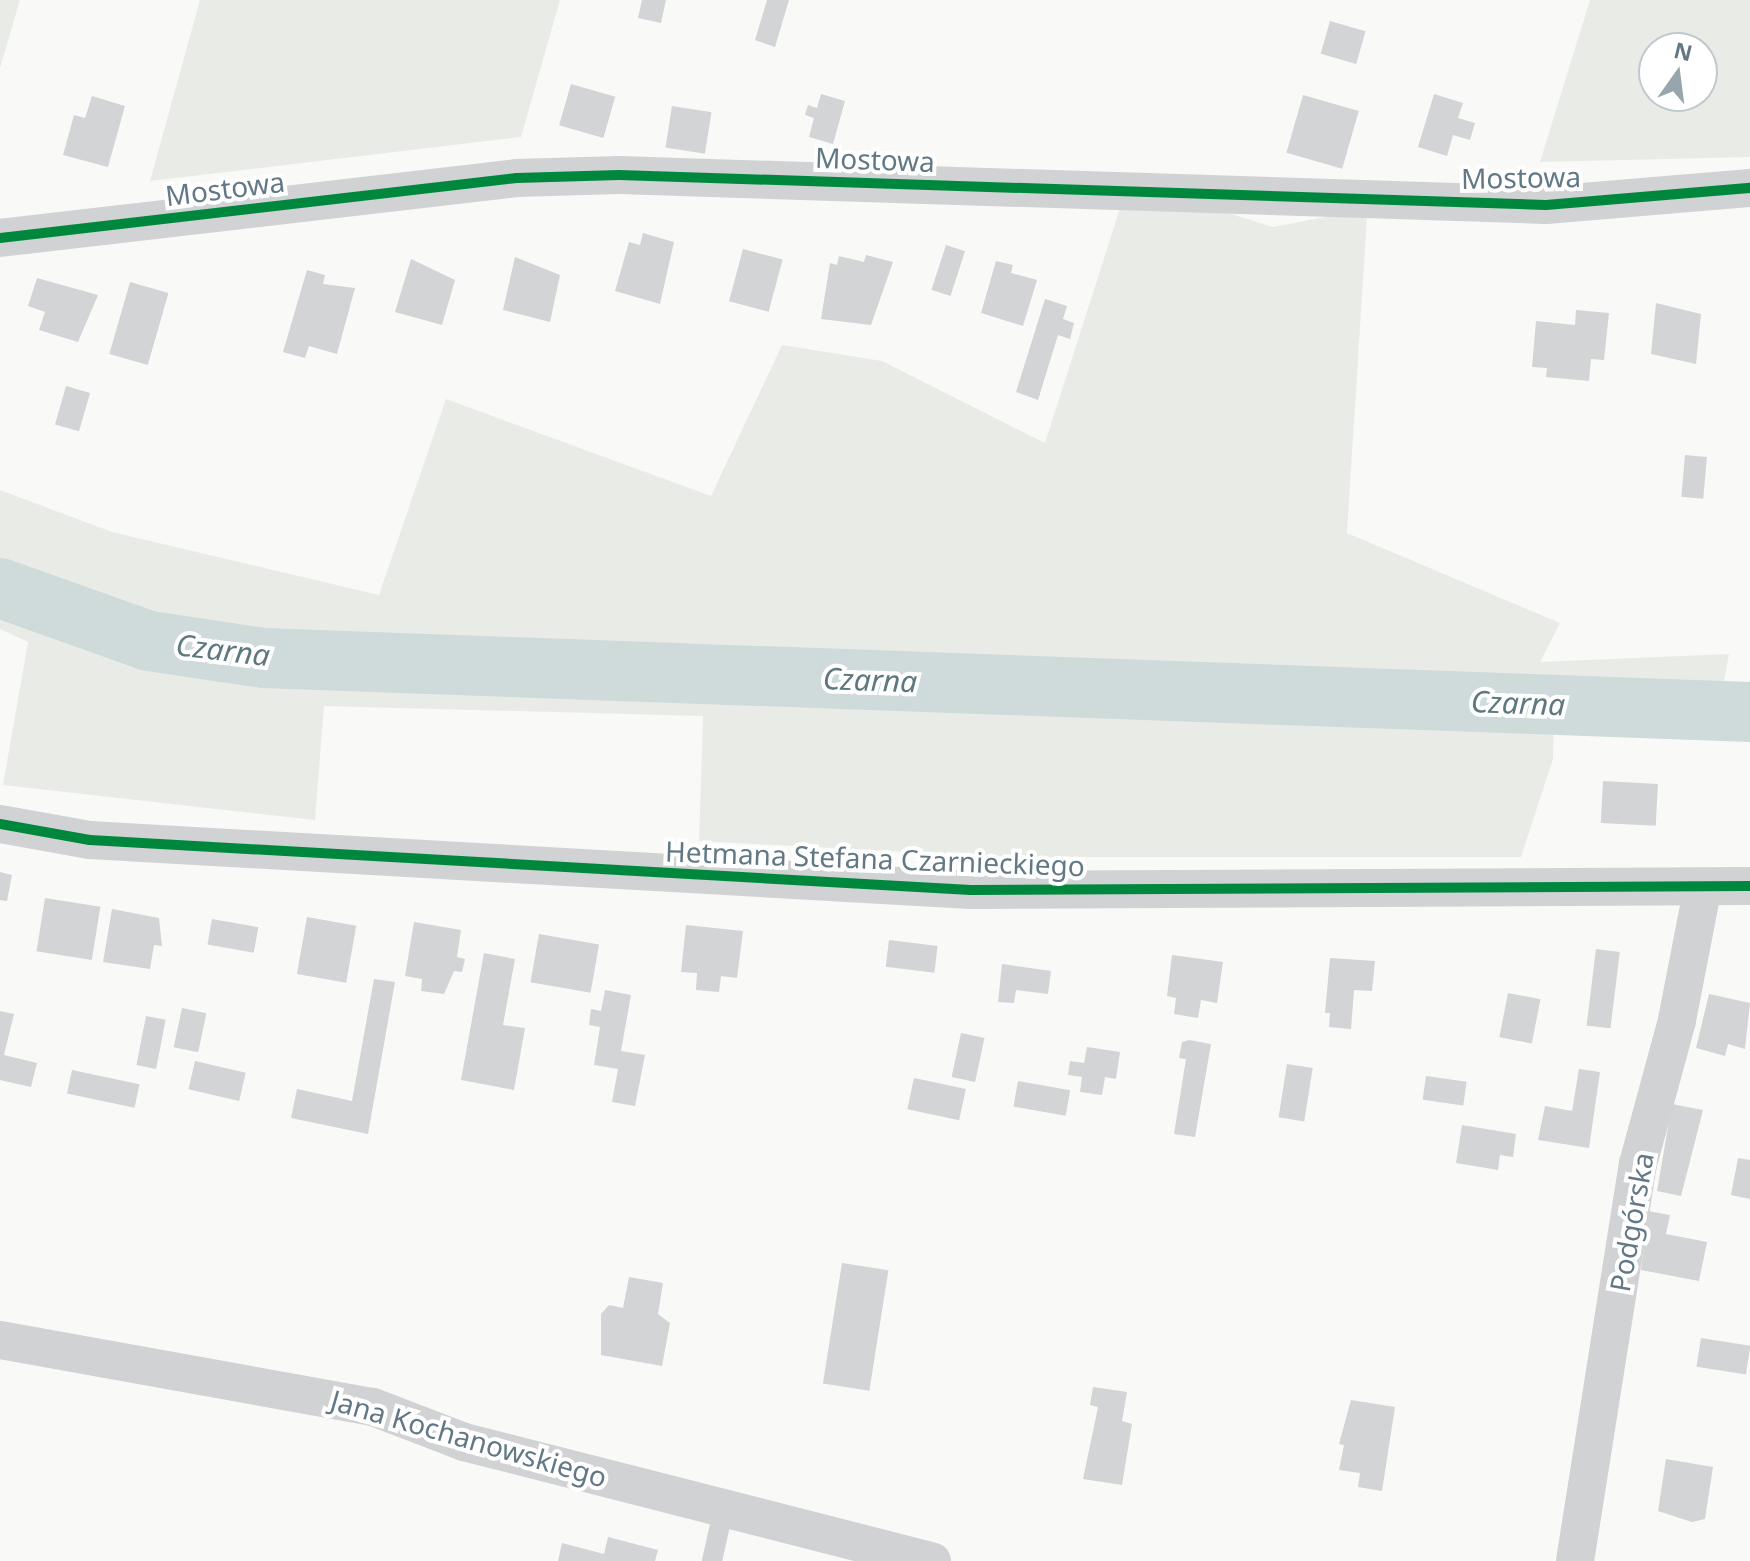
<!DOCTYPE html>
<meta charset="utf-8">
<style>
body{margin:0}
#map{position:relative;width:1750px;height:1561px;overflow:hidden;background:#f9f9f8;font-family:"Noto Sans",sans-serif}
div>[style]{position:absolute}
.green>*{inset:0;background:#e9ece6}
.river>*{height:60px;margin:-30px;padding:0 30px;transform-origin:30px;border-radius:30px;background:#cfdadb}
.building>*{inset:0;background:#d2d4d5;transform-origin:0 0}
.service>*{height:20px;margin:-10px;padding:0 10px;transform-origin:10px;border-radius:10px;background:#d1d2d3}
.minor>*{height:38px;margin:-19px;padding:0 19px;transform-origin:19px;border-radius:19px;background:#d1d2d3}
.cycleway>*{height:10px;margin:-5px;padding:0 5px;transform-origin:5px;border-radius:5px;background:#00873e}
span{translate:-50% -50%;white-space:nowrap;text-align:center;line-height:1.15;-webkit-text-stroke:8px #fff;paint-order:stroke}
.street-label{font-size:28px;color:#627985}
.water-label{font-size:30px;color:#5d787e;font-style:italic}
.north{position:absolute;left:1638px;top:32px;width:80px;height:80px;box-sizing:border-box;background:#fff;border:2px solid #c0c9ce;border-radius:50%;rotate:14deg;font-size:22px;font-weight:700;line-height:32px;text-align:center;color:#627985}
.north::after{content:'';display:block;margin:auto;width:28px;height:36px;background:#97a6ad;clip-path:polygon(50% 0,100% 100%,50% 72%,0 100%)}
</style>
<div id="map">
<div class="green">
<i style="clip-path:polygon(0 0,20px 0,0 68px)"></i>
<i style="clip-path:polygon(200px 0,560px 0,521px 137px,150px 181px)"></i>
<i style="clip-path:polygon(evenodd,1590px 0,1750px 0,1750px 157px,1540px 162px,1590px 0,1654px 48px,1702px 48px,1702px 96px,1654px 96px,1654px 48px)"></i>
<i style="clip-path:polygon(1123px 199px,1196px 203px,1273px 227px,1335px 215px,1367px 216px,1347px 533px,1560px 623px,1540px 662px,1729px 654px,1720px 703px,706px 662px,706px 684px,1554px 712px,1553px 759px,1521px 857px,1002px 857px,699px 841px,703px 716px,324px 706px,315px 820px,3px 785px,28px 642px,0 629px,0 490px,112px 532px,379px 595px,446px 399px,711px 496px,782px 345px,882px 361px,1045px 443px)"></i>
</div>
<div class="river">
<i style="left:0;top:588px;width:158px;rotate:19.6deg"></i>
<i style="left:149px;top:641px;width:116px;rotate:8.4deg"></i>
<i style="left:264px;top:658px;width:1487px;rotate:2.08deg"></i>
</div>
<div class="building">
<i style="clip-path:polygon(642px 0,666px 0,661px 23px,638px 18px)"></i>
<i style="clip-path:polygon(767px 0,789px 0,775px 47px,755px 40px)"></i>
<i style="left:1330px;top:21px;width:37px;height:34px;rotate:16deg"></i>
<i style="left:571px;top:84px;width:46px;height:43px;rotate:16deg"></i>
<i style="clip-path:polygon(821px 94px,845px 101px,833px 144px,809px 137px,814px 118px,805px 115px,808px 105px,817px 108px)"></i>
<i style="clip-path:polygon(1434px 94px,1463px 103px,1458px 118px,1475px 123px,1470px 140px,1453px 135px,1447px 156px,1418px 147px)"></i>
<i style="left:1303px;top:95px;width:58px;height:60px;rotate:16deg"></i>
<i style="clip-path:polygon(92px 96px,125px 106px,108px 167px,63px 155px,74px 115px,85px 118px)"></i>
<i style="left:672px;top:106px;width:40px;height:42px;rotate:9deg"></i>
<i style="clip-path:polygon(643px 233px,674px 242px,660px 304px,615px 291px,629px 242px,640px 245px)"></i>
<i style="left:946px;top:245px;width:20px;height:47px;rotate:18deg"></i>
<i style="left:743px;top:249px;width:41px;height:54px;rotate:15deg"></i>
<i style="clip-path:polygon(866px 255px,893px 262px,871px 325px,821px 319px,830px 263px,837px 265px,839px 256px,864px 262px)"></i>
<i style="clip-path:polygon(515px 257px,560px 275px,550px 322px,503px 310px)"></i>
<i style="clip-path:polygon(411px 259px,455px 280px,442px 325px,395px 312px)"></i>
<i style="clip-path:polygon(996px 261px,1013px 265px,1011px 273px,1037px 280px,1023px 326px,981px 313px)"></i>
<i style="clip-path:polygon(307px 270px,325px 275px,323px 284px,355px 288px,337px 354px,309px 346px,305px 358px,283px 352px)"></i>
<i style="clip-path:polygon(37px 278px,98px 295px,78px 342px,39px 330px,45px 312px,28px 306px)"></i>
<i style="left:130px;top:282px;width:40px;height:75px;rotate:16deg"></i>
<i style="clip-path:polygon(1045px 299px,1067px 306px,1063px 319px,1074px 323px,1070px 339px,1058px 335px,1038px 400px,1016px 392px)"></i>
<i style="clip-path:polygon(1656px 303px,1701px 314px,1696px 364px,1651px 354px)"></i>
<i style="clip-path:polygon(1576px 310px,1609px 313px,1604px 360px,1591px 359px,1589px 381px,1546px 377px,1547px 368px,1532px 367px,1536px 321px,1575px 325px)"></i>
<i style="left:66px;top:386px;width:25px;height:40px;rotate:16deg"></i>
<i style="left:1685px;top:455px;width:22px;height:42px;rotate:5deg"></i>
<i style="left:1603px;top:781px;width:55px;height:42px;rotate:3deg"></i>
<i style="clip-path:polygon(0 872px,12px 875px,7px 901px,0 900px)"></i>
<i style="left:45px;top:898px;width:56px;height:54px;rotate:9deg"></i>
<i style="clip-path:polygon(112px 909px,159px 918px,162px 946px,154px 945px,150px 969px,103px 962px)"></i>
<i style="left:307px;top:917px;width:50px;height:58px;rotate:10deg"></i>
<i style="left:212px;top:919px;width:47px;height:26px;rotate:10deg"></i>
<i style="clip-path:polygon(414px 922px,461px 930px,457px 957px,465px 959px,462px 972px,454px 971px,444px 994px,421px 991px,422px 979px,405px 976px)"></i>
<i style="clip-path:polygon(686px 925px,743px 931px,737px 978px,721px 976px,719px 992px,696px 990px,697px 973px,681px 972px)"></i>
<i style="left:539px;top:934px;width:61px;height:49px;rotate:10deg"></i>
<i style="left:889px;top:940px;width:49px;height:27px;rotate:7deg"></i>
<i style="left:1596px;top:949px;width:24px;height:77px;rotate:7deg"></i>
<i style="clip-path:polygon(484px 953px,515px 959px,503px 1025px,525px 1028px,514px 1090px,461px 1080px)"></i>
<i style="clip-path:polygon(1172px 955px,1223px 962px,1217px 1003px,1201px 1000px,1198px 1018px,1174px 1014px,1176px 998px,1167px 996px)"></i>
<i style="clip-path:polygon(1330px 958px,1375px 961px,1372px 991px,1354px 990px,1351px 1029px,1329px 1027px,1330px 1013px,1325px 1013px)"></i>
<i style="clip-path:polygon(1002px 964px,1051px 971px,1048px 994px,1016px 990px,1014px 1003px,998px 1002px)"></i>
<i style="clip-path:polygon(374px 979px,395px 982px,368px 1134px,291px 1118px,297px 1089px,352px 1101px)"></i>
<i style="clip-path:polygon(605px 990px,631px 995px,621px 1051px,645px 1055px,635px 1106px,612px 1102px,618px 1069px,594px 1065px,600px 1027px,589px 1025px,591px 1009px,601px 1011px)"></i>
<i style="left:1508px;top:993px;width:33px;height:45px;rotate:11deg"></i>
<i style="clip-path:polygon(1709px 994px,1750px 1003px,1745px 1049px,1728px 1044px,1725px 1056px,1696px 1048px)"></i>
<i style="left:182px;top:1008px;width:25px;height:40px;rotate:12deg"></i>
<i style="clip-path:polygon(0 1011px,14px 1014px,4px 1055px,37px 1063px,31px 1087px,0 1080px)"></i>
<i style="left:146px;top:1016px;width:20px;height:50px;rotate:11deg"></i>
<i style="left:961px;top:1033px;width:24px;height:45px;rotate:12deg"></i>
<i style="clip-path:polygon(1189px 1040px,1211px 1044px,1195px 1137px,1174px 1134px,1186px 1059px,1179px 1058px,1182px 1042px)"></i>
<i style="clip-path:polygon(1087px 1047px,1120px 1052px,1116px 1079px,1105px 1077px,1102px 1095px,1080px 1092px,1082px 1077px,1068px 1075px,1070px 1061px,1084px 1063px)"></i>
<i style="left:195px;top:1061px;width:52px;height:29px;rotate:13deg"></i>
<i style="left:1287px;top:1064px;width:26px;height:54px;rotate:9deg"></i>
<i style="clip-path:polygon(1579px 1069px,1600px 1072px,1589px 1148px,1538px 1140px,1545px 1106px,1572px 1111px)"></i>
<i style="left:72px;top:1070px;width:69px;height:24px;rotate:12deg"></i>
<i style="left:1426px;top:1076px;width:41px;height:24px;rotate:8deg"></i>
<i style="left:914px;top:1078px;width:53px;height:32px;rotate:12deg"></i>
<i style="left:1018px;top:1081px;width:53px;height:26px;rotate:10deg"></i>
<i style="clip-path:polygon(1672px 1104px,1703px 1110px,1681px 1196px,1657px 1191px)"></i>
<i style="clip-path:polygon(1462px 1125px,1516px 1134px,1513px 1157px,1500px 1155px,1498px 1170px,1456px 1163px)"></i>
<i style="clip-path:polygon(1738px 1158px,1750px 1160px,1750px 1199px,1731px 1195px)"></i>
<i style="clip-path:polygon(1648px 1211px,1670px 1215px,1666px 1234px,1707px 1242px,1699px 1281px,1641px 1270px)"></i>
<i style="left:842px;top:1263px;width:47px;height:122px;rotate:9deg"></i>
<i style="clip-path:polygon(629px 1277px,663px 1283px,658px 1314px,670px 1323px,662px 1366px,601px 1355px,601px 1314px,609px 1305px,623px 1308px)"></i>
<i style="left:1701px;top:1338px;width:50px;height:29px;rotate:9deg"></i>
<i style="clip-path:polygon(1093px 1387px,1127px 1392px,1122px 1421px,1132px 1424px,1122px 1485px,1083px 1479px,1098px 1407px,1090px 1405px)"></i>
<i style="clip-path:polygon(1351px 1400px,1395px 1407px,1382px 1491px,1358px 1487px,1360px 1473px,1339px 1470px,1344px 1445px,1339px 1444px)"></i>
<i style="clip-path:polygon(1666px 1459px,1713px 1467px,1705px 1519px,1692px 1522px,1658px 1511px)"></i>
<i style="clip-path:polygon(608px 1537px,658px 1550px,655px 1561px,558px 1561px,562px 1543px,604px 1554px)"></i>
</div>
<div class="service">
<i style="left:712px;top:1561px;width:55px;rotate:-77.5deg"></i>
</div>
<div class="minor">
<i style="left:0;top:238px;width:520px;rotate:-6.62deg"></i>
<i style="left:517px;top:178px;width:102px;rotate:-1.7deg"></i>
<i style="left:619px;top:175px;width:927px;rotate:1.85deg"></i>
<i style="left:1546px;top:205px;width:205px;rotate:-4.8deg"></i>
<i style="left:0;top:824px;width:91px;rotate:10.1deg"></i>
<i style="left:90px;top:840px;width:882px;rotate:3.25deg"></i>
<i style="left:971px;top:890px;width:779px;rotate:-0.29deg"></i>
<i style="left:0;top:1340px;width:379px;rotate:10.2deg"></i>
<i style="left:373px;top:1407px;width:97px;rotate:21deg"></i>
<i style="left:464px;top:1442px;width:483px;rotate:14.3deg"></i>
<i style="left:1575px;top:1561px;width:402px;rotate:-81deg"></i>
<i style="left:1638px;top:1164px;width:149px;rotate:-74.8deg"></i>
<i style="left:1677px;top:1020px;width:136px;rotate:-79deg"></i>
</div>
<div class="cycleway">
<i style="left:0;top:238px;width:520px;rotate:-6.62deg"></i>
<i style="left:517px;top:178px;width:102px;rotate:-1.7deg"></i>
<i style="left:619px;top:175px;width:927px;rotate:1.85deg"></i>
<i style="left:1546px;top:205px;width:205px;rotate:-4.8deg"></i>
<i style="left:0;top:824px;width:91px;rotate:10.1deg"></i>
<i style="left:90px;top:840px;width:882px;rotate:3.25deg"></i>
<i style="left:971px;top:890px;width:779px;rotate:-0.29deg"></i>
</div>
<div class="street-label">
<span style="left:875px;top:159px;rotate:2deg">Mostowa</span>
<span style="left:1521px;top:177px;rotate:-1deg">Mostowa</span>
<span style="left:225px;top:188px;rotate:-7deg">Mostowa</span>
<span style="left:875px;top:858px;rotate:2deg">Hetmana Stefana Czarnieckiego</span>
<span style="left:1631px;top:1222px;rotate:-80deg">Podgórska</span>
<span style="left:469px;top:1438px;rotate:16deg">Jana Kochanowskiego</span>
</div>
<div class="water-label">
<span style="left:223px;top:650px;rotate:7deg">Czarna</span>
<span style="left:870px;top:680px;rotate:2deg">Czarna</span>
<span style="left:1518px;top:703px;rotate:2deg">Czarna</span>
</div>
<div class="north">N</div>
</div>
